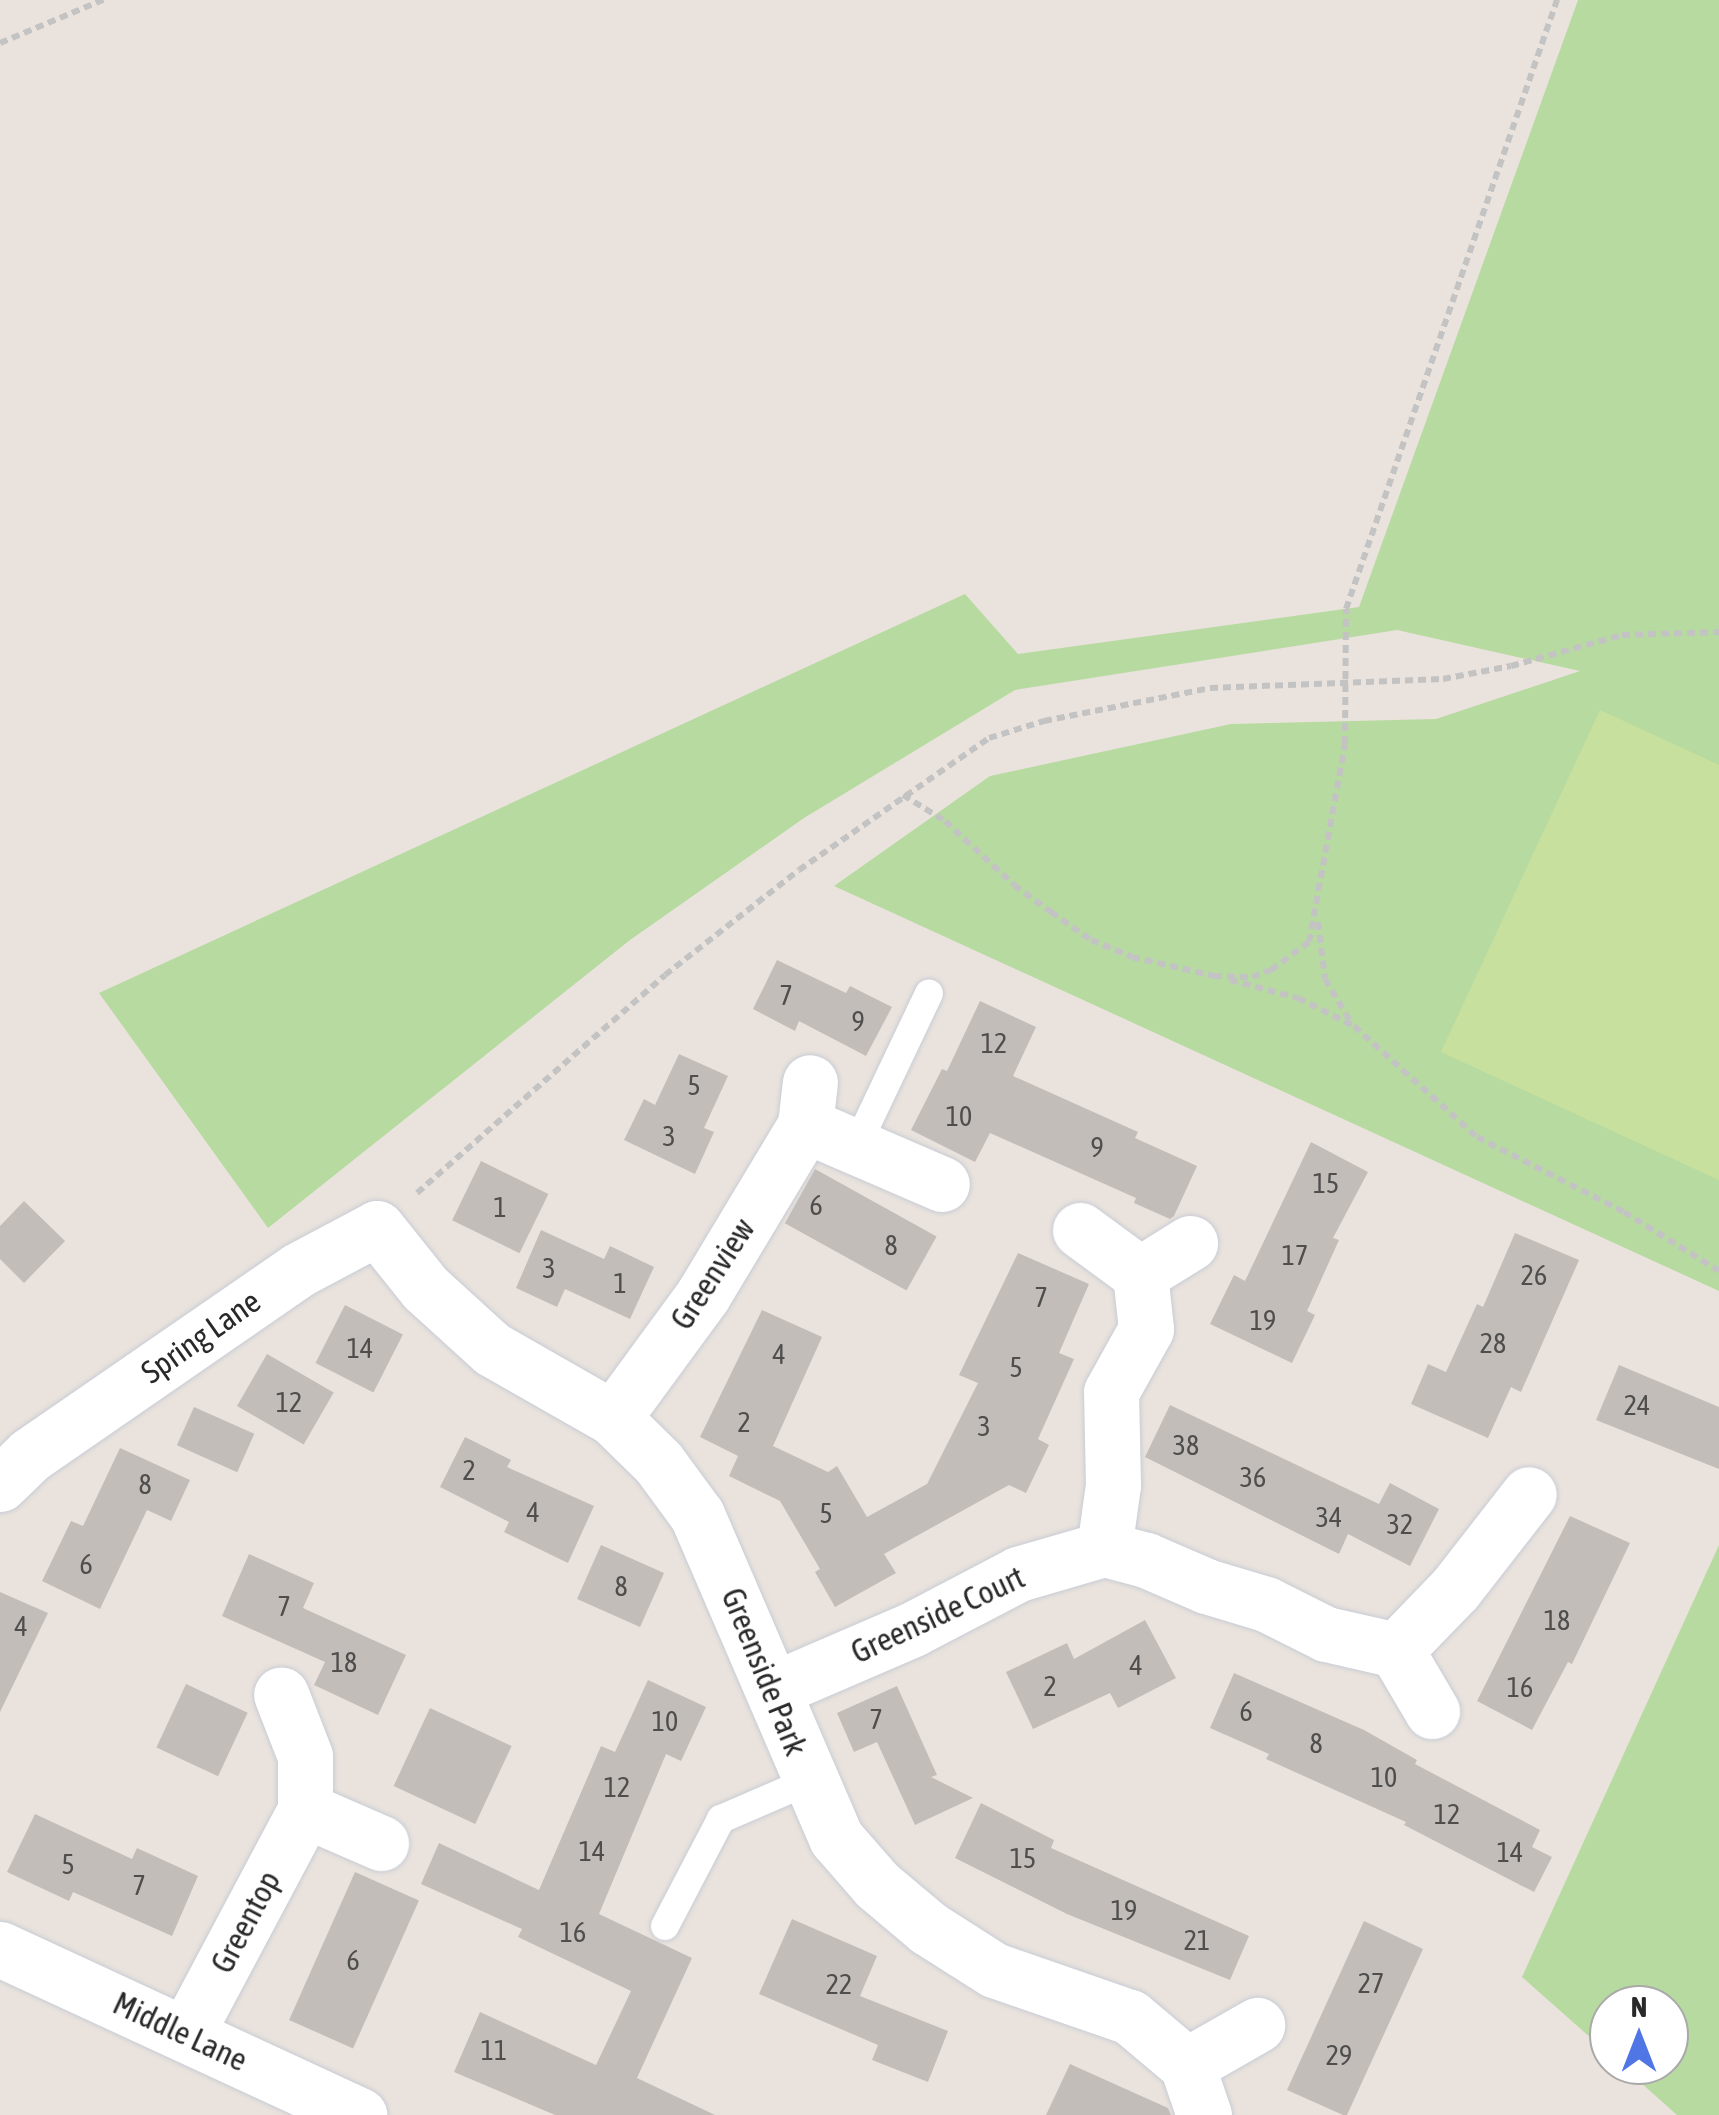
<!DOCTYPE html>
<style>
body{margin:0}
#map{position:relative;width:1719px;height:2115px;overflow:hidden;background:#eae3dd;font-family:"Asap Condensed",sans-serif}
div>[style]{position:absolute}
.green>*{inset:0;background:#b7daa0}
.pitch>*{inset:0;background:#c8e09d}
.building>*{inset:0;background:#c2bdb9;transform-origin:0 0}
.path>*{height:6px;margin-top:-3px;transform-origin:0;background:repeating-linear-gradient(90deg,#c3c3c3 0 8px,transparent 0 13px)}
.roads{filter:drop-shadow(0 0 2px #c8ccd5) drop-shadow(0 0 2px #c8ccd5)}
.lane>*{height:28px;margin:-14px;padding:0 14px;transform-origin:14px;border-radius:14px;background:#fff}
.street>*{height:55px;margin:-27.5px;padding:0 27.5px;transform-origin:27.5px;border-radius:27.5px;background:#fff}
span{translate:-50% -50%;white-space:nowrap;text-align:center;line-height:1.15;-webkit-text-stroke:8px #fff;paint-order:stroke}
.number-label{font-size:28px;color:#4f4e4d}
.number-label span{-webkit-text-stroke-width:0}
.street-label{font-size:32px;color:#292929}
.north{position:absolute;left:1589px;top:1985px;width:100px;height:100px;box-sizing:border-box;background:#fff;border:2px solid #a9a9a9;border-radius:50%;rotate:0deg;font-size:28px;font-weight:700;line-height:40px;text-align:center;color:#292929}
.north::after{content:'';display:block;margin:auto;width:35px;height:45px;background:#5075e4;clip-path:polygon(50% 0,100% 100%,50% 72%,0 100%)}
</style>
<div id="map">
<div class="green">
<i style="clip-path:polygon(1578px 0,1719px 0,1719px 1291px,834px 886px,990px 776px,1231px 724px,1436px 719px,1580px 671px,1397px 630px,1015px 690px,804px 818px,630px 940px,268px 1228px,99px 993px,965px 594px,1018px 654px,1359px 607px)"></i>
<i style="clip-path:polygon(1719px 1545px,1719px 2115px,1677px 2115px,1621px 2065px,1669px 2065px,1669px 2005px,1609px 2005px,1609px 2054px,1522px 1977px)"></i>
</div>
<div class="pitch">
<i style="clip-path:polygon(1600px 710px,1719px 765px,1719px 1180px,1441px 1052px)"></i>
</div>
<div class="building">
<i style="clip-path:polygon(777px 960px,846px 993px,850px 986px,892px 1007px,866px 1056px,799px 1021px,795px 1031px,753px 1009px)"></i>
<i style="clip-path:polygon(980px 1001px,1036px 1027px,1013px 1076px,1138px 1132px,1135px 1138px,1197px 1166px,1174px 1216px,1170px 1219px,1134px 1203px,1136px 1198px,990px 1133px,975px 1162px,911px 1130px,942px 1069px,947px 1071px)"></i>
<i style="clip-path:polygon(679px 1054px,728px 1076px,704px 1128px,714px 1132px,695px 1174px,624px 1140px,644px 1099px,655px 1105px)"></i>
<i style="clip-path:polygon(1311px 1142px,1368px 1172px,1333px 1238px,1339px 1240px,1307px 1311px,1315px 1315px,1292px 1363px,1210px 1324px,1234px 1275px,1245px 1281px)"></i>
<i style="left:481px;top:1161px;width:75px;height:66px;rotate:26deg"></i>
<i style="left:815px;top:1169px;width:139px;height:62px;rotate:29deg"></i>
<i style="clip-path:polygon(24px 1201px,65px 1241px,24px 1283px,0 1259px,0 1226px)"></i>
<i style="clip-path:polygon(541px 1230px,604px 1259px,610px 1246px,654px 1267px,630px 1319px,565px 1289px,557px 1307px,516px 1288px)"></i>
<i style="clip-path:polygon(1515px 1233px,1579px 1260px,1521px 1392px,1511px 1387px,1488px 1438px,1411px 1404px,1428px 1364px,1446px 1372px,1477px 1304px,1483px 1307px)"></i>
<i style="clip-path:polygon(1018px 1253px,1089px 1284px,1059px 1353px,1074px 1359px,1038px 1439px,1049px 1445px,1026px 1493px,1009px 1485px,884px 1554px,896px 1573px,835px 1607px,815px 1572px,820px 1569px,780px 1501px,729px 1476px,738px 1456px,700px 1437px,762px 1310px,822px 1337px,773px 1446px,828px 1472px,837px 1466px,867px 1517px,927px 1484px,978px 1383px,959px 1375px)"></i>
<i style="left:345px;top:1305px;width:65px;height:65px;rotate:27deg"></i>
<i style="left:267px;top:1354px;width:77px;height:60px;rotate:30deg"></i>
<i style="clip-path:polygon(1619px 1365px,1719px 1407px,1719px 1469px,1596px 1420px)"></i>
<i style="clip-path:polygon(1170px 1405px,1379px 1504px,1390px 1483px,1439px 1509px,1410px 1566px,1348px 1534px,1339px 1554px,1145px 1457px)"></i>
<i style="left:194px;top:1407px;width:66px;height:42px;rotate:24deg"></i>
<i style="clip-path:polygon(465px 1437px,511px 1460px,507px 1467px,594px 1506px,568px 1563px,504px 1532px,509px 1522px,440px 1487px)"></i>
<i style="clip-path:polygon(120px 1448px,190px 1480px,171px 1521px,147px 1510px,100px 1609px,42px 1581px,71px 1521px,83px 1526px)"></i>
<i style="clip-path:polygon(1570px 1516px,1630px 1543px,1572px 1664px,1568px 1662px,1532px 1730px,1477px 1701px)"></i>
<i style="left:601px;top:1545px;width:69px;height:59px;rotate:24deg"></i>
<i style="clip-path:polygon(249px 1554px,314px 1583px,303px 1608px,406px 1655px,378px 1715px,314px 1685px,325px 1662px,222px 1616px)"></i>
<i style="clip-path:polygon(0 1592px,48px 1613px,0 1712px)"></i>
<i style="clip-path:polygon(1145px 1620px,1176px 1678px,1118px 1708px,1110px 1693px,1033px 1729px,1006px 1672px,1067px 1643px,1074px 1659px)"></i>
<i style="clip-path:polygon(1234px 1673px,1364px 1730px,1417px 1760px,1415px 1764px,1540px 1830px,1532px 1847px,1552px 1857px,1534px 1892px,1404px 1825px,1406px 1822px,1266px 1759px,1269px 1754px,1210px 1728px)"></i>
<i style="clip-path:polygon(648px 1680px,706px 1707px,681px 1761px,666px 1754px,599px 1914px,692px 1958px,637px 2078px,715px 2115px,555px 2115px,454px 2072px,480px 2012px,596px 2065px,631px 1991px,518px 1937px,522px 1929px,421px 1884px,439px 1843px,539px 1890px,601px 1746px,615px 1752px)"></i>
<i style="left:186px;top:1684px;width:68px;height:70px;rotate:25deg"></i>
<i style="clip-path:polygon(897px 1686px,937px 1775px,931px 1777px,973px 1798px,915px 1825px,877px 1742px,854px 1752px,837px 1713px)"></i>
<i style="left:430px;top:1708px;width:90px;height:86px;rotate:25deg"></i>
<i style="clip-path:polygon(981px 1803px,1054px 1840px,1051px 1848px,1249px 1936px,1230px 1980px,1067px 1914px,955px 1858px)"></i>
<i style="clip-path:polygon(35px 1814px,132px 1859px,137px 1848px,198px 1876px,172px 1936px,73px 1892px,69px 1901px,7px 1872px)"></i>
<i style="left:355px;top:1872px;width:70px;height:162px;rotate:24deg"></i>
<i style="clip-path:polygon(792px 1919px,877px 1956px,860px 1996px,948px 2031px,928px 2082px,872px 2060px,878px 2045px,759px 1994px)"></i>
<i style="clip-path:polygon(1364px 1921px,1423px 1949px,1347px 2115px,1343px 2115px,1287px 2090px)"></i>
<i style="clip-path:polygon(1070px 2064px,1168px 2108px,1171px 2115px,1046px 2115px)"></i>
</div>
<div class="path">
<i style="left:0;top:43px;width:112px;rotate:-22.7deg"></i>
<i style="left:903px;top:795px;width:49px;rotate:31.8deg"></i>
<i style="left:945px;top:821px;width:94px;rotate:42.8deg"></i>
<i style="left:1014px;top:885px;width:46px;rotate:36.1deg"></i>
<i style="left:1051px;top:912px;width:49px;rotate:35deg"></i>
<i style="left:1091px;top:940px;width:44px;rotate:22.5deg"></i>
<i style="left:1132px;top:957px;width:84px;rotate:13deg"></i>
<i style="left:1214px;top:976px;width:38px;rotate:2deg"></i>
<i style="left:1252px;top:977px;width:20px;rotate:-20deg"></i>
<i style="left:1271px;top:970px;width:47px;rotate:-36.4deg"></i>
<i style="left:1309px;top:942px;width:201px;rotate:-79.7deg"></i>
<i style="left:1345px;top:744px;width:135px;rotate:-89.6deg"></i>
<i style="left:1346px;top:609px;width:645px;rotate:-70.89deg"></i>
<i style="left:1318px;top:922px;width:57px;rotate:83deg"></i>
<i style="left:1325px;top:979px;width:49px;rotate:59.2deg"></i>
<i style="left:1230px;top:980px;width:70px;rotate:14.8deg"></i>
<i style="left:1298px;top:998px;width:63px;rotate:26.6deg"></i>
<i style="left:1354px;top:1026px;width:166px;rotate:42.1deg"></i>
<i style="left:1477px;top:1137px;width:165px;rotate:27deg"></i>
<i style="left:1624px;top:1212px;width:112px;rotate:31.8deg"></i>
<i style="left:417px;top:1193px;width:330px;rotate:-41.3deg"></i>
<i style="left:665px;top:975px;width:170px;rotate:-38.1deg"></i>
<i style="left:799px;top:870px;width:231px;rotate:-34.8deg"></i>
<i style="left:989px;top:738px;width:58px;rotate:-17.2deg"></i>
<i style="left:1044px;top:721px;width:169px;rotate:-11.2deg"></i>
<i style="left:1210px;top:688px;width:233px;rotate:-2.2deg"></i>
<i style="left:1443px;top:679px;width:69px;rotate:-10.8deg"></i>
<i style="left:1511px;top:666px;width:115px;rotate:-15.6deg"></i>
<i style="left:1622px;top:635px;width:97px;rotate:-1.8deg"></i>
</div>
<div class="roads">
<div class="lane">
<i style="left:856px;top:1147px;width:170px;rotate:-64.6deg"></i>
<i style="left:665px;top:1926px;width:121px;rotate:-62.4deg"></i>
<i style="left:721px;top:1819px;width:96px;rotate:-23.4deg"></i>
</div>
<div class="street">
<i style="left:805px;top:1125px;width:149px;rotate:23.3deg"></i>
<i style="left:1080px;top:1230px;width:74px;rotate:36.3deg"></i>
<i style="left:613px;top:1418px;width:152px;rotate:-53.8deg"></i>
<i style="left:703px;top:1295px;width:198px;rotate:-59deg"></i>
<i style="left:805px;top:1125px;width:43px;rotate:-83.4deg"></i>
<i style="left:0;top:1484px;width:42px;rotate:-44deg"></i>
<i style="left:30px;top:1455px;width:326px;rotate:-34.6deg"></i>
<i style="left:298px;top:1270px;width:89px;rotate:-28deg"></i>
<i style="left:377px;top:1228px;width:77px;rotate:51.3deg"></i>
<i style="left:425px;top:1288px;width:91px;rotate:42.3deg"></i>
<i style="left:492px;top:1349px;width:139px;rotate:29.7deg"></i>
<i style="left:613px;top:1418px;width:63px;rotate:44.4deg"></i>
<i style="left:658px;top:1462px;width:66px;rotate:53.7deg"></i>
<i style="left:697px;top:1515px;width:352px;rotate:66.7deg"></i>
<i style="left:836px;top:1838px;width:62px;rotate:48.9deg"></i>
<i style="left:877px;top:1885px;width:67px;rotate:40.1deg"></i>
<i style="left:928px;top:1928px;width:78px;rotate:32.5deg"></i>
<i style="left:994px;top:1970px;width:144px;rotate:19.1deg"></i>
<i style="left:1130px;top:2017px;width:75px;rotate:40.1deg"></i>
<i style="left:1187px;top:2065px;width:81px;rotate:-29.7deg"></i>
<i style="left:1104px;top:1549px;width:65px;rotate:-82deg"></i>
<i style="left:1113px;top:1485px;width:93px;rotate:-91.2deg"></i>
<i style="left:1111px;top:1392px;width:72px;rotate:-60.9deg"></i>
<i style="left:1146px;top:1329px;width:55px;rotate:-96.2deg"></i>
<i style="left:1140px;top:1274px;width:59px;rotate:-31.8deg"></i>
<i style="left:1396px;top:1650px;width:71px;rotate:59.5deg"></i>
<i style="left:774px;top:1689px;width:151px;rotate:-23.3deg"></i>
<i style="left:913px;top:1629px;width:119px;rotate:-27.6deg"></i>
<i style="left:1018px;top:1574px;width:90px;rotate:-16.2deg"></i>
<i style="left:1104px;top:1549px;width:43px;rotate:14.7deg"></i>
<i style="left:1146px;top:1560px;width:65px;rotate:23.4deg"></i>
<i style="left:1206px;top:1586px;width:63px;rotate:16.7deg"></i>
<i style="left:1266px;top:1604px;width:67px;rotate:26.6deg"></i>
<i style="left:1326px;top:1634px;width:72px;rotate:12.9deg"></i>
<i style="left:1396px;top:1650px;width:85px;rotate:-46deg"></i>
<i style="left:1455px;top:1589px;width:120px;rotate:-52.1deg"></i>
<i style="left:305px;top:1810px;width:83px;rotate:23.5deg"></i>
<i style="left:0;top:1949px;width:396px;rotate:24.8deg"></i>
<i style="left:186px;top:2034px;width:254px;rotate:-62deg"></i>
<i style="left:305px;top:1810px;width:54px;rotate:-90deg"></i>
<i style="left:305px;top:1756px;width:66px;rotate:-111.2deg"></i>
<i style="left:1187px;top:2065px;width:53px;rotate:71.2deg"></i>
</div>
</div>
<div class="number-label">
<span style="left:786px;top:995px">7</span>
<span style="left:858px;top:1021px">9</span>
<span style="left:994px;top:1043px">12</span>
<span style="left:694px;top:1085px">5</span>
<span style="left:959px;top:1116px">10</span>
<span style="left:669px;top:1136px">3</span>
<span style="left:1097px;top:1147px">9</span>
<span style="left:1326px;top:1183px">15</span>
<span style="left:816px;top:1205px">6</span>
<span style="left:500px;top:1207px">1</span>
<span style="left:891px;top:1245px">8</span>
<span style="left:1295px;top:1255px">17</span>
<span style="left:549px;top:1268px">3</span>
<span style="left:1534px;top:1275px">26</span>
<span style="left:620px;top:1283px">1</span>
<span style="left:1041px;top:1297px">7</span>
<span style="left:1263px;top:1320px">19</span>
<span style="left:1493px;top:1343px">28</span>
<span style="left:360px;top:1348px">14</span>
<span style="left:779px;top:1354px">4</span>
<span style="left:1016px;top:1367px">5</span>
<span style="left:289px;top:1402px">12</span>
<span style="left:1637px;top:1405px">24</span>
<span style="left:744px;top:1422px">2</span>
<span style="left:984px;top:1426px">3</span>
<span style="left:1186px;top:1445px">38</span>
<span style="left:469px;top:1470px">2</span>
<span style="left:1253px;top:1477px">36</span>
<span style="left:145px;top:1484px">8</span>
<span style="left:533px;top:1512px">4</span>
<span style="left:826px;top:1513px">5</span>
<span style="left:1329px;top:1517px">34</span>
<span style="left:1400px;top:1524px">32</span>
<span style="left:86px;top:1564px">6</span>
<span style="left:621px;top:1586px">8</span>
<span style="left:284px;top:1606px">7</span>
<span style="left:1557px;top:1620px">18</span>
<span style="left:21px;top:1626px">4</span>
<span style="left:344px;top:1662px">18</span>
<span style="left:1136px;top:1665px">4</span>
<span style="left:1050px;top:1686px">2</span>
<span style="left:1520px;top:1687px">16</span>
<span style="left:1246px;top:1711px">6</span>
<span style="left:876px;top:1719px">7</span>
<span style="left:665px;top:1721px">10</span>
<span style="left:1316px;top:1743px">8</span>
<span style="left:1384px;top:1777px">10</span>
<span style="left:617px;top:1787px">12</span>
<span style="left:1447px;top:1814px">12</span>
<span style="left:592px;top:1851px">14</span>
<span style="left:1510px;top:1852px">14</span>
<span style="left:1023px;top:1858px">15</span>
<span style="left:68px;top:1864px">5</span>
<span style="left:139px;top:1885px">7</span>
<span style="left:1124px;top:1910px">19</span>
<span style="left:573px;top:1932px">16</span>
<span style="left:1197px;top:1940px">21</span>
<span style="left:353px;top:1960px">6</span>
<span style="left:1371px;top:1983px">27</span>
<span style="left:839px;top:1984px">22</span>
<span style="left:494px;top:2050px">11</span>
<span style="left:1339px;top:2055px">29</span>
</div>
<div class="street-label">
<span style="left:713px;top:1274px;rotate:-57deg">Greenview</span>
<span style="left:201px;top:1337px;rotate:-35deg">Spring Lane</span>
<span style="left:938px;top:1615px;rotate:-25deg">Greenside Court</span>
<span style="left:764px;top:1672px;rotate:68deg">Greenside Park</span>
<span style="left:246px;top:1922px;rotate:-62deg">Greentop</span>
<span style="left:180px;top:2032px;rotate:25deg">Middle Lane</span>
</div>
<div class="north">N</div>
</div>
